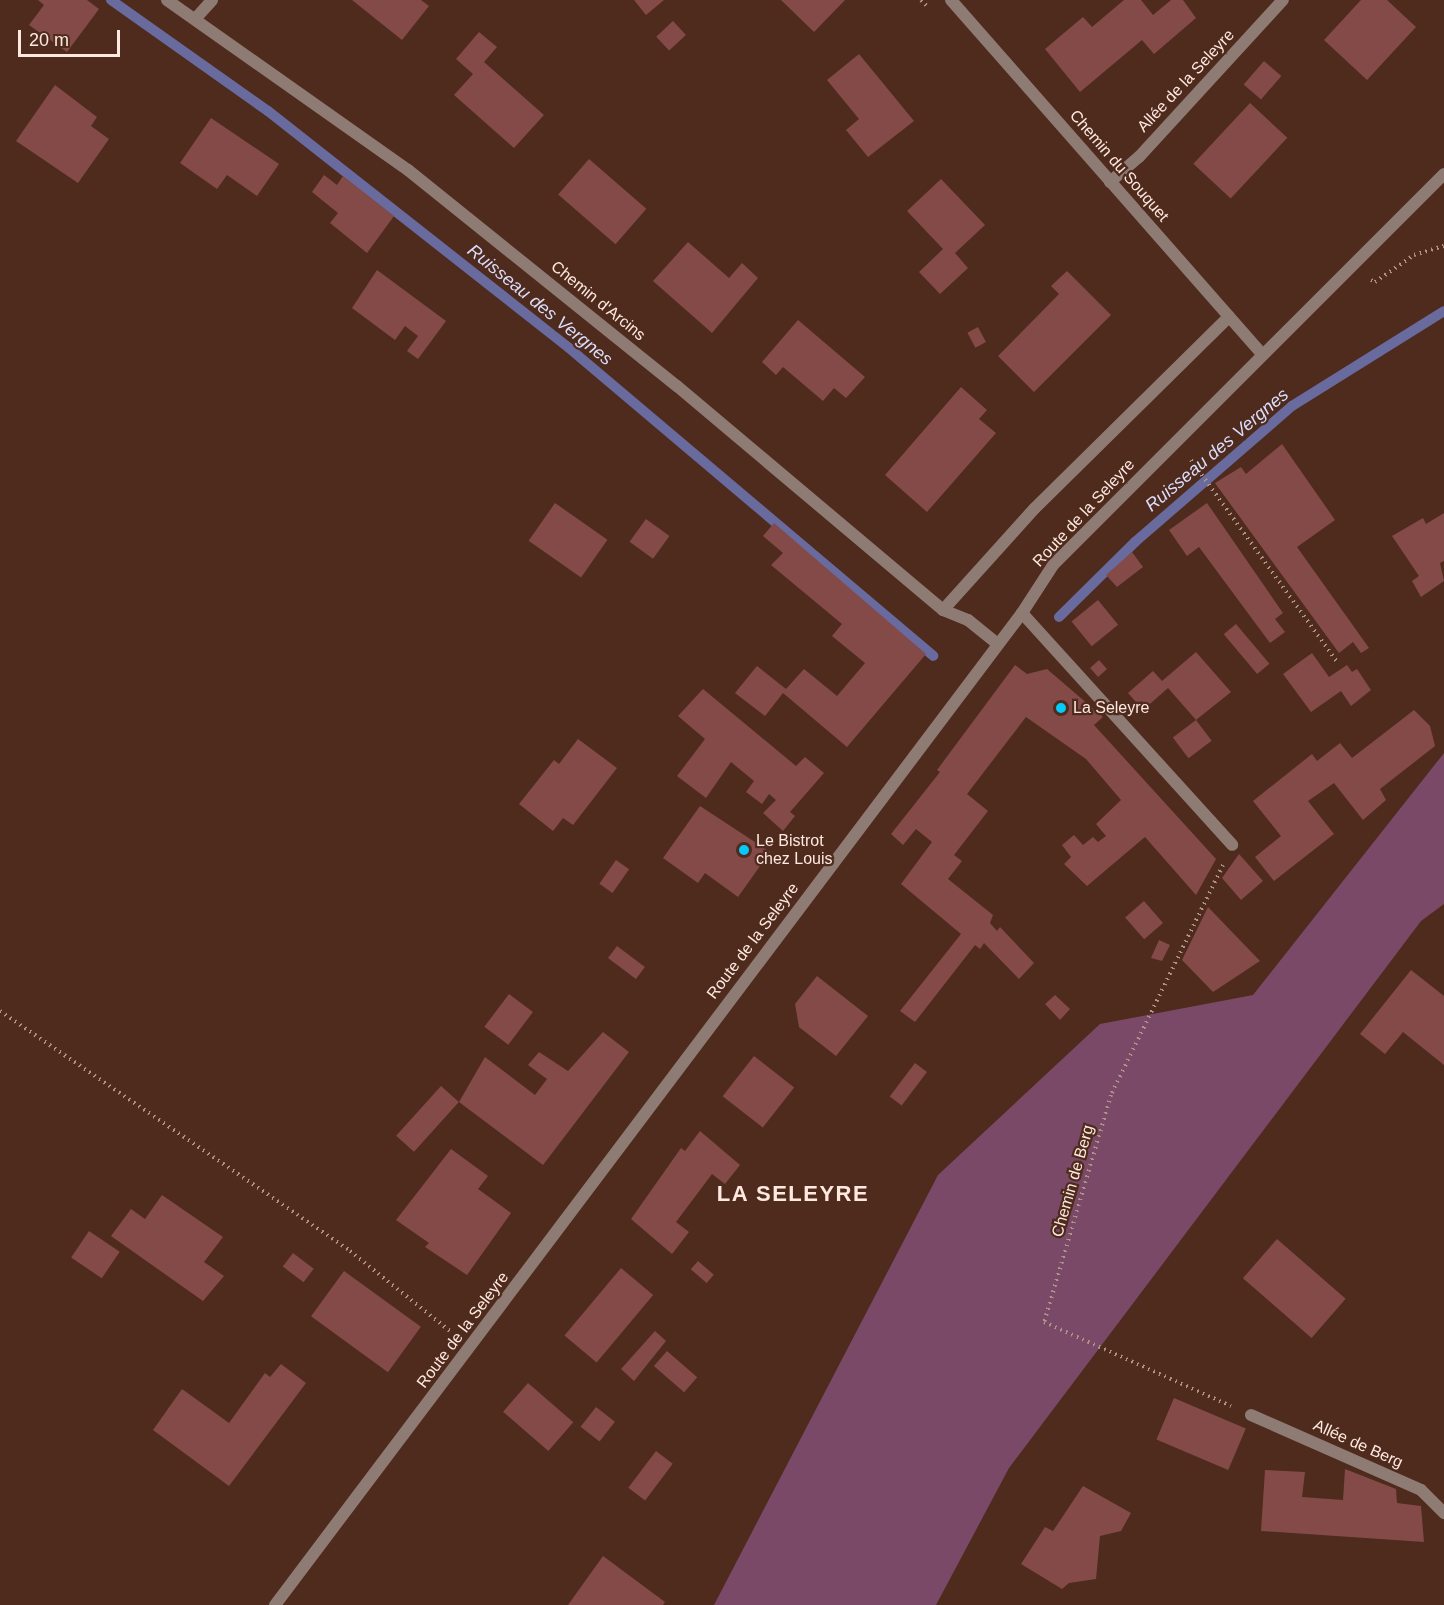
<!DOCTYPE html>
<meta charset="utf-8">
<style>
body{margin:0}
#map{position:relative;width:1444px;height:1605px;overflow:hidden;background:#4e2b1d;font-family:Arial,sans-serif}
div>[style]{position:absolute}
.forest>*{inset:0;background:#7a4968}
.stream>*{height:10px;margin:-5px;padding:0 5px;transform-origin:5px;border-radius:5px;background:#696a9e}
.building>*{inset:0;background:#844a48;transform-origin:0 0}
.path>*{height:4px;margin-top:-2px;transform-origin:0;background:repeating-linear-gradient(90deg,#af9387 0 1.5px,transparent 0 6px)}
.service>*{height:12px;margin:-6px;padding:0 6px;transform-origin:6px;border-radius:6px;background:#8e7b74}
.minor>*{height:12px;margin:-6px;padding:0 6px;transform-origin:6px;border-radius:6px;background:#8e7b74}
.tertiary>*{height:12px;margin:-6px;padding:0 6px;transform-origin:6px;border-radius:6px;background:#8e7b74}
.dots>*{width:16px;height:16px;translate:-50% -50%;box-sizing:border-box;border:3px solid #4e2b1d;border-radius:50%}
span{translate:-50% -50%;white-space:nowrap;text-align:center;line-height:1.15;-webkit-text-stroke:4.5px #4e2b1d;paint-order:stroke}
.street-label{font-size:16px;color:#ffe8df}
.poi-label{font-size:16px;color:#ffe8df}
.left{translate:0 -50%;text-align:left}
.water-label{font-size:18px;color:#dbddfd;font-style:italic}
.district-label{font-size:22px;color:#ffe8df;font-weight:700;letter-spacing:1.5px}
.scale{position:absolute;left:18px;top:30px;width:102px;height:27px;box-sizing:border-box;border:3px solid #ffe8df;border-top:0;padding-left:8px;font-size:18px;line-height:21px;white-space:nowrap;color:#ffe8df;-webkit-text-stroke:4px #4e2b1d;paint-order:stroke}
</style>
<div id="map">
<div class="forest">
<i style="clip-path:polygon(1444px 753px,1444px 904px,1421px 921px,1009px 1468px,936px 1605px,714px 1605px,938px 1175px,1100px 1024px,1253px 995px)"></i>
</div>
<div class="stream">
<i style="left:111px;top:0;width:192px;rotate:35.3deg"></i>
<i style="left:268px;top:111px;width:383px;rotate:38.2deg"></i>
<i style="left:569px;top:348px;width:477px;rotate:40.2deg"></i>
<i style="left:1059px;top:617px;width:107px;rotate:-44.6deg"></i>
<i style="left:1135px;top:542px;width:208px;rotate:-40.9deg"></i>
<i style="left:1292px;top:406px;width:179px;rotate:-32deg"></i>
</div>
<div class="building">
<i style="clip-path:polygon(38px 0,87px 0,99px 9px,67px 52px,29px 25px,44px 5px)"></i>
<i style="clip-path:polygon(352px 0,421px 0,429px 6px,402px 40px)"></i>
<i style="clip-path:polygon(634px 0,664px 0,646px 15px)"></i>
<i style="clip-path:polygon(781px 0,845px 0,814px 32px)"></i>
<i style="clip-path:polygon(1124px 0,1141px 0,1153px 15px,1171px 0,1183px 0,1196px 18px,1154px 54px,1142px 40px,1080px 92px,1045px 49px,1083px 17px,1092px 27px)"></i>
<i style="clip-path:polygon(1361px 0,1387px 0,1416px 27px,1367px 80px,1324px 40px)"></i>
<i style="left:673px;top:21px;width:19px;height:23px;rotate:47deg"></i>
<i style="clip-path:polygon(479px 32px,497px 47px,484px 62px,544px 115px,514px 148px,454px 95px,473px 74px,456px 59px)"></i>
<i style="clip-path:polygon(859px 54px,914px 121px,868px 157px,846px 130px,859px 119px,827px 80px)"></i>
<i style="left:1264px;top:61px;width:23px;height:31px;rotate:41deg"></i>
<i style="clip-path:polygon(55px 85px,97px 117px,91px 126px,109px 139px,78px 183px,16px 141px)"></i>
<i style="left:1250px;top:103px;width:51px;height:83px;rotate:43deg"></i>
<i style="clip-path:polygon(211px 118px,279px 164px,257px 196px,227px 175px,217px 189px,180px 163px)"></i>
<i style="left:589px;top:159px;width:76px;height:47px;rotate:41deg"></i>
<i style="clip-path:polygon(324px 175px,337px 185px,343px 176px,394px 216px,367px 253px,330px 223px,338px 213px,312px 192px)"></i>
<i style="clip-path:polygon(941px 179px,985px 225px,955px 253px,968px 268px,940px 294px,919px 272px,943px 249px,907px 211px)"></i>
<i style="clip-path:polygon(688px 242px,729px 278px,742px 263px,758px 278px,712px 333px,653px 281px)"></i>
<i style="clip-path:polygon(377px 270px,446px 321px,418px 359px,407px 351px,418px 336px,405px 326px,395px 340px,352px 308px)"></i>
<i style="clip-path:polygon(1067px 271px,1111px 315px,1034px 392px,998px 356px,1059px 294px,1051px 286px)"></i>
<i style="clip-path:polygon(798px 320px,865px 377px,846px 398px,834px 388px,823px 401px,783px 367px,776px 375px,762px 362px)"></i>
<i style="left:978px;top:327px;width:17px;height:12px;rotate:62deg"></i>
<i style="clip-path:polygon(961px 387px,987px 410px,979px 419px,996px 433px,927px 512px,885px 475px)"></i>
<i style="clip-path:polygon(1282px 444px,1335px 520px,1297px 547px,1369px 648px,1361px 653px,1353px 642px,1339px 653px,1215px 483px,1241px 467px,1246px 474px)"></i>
<i style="left:555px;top:503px;width:64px;height:46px;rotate:35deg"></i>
<i style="clip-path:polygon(1207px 503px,1283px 613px,1275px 619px,1285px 632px,1270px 643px,1199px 547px,1187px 556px,1169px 530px)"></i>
<i style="clip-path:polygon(1444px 513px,1444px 561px,1440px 563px,1444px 581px,1421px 597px,1412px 581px,1419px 576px,1392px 536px,1423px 518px,1426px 524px)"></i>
<i style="left:646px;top:519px;width:29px;height:28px;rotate:36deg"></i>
<i style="clip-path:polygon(774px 523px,926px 654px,847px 747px,783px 693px,765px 716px,735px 693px,757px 666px,786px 689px,804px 669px,837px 696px,865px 663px,832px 636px,842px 624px,771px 565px,783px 553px,763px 536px)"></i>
<i style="clip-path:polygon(1132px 552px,1143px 567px,1117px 587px,1106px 575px)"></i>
<i style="left:1098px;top:600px;width:32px;height:34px;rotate:51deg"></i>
<i style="left:1236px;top:624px;width:52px;height:16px;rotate:50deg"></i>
<i style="clip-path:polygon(1196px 652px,1231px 692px,1196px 720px,1168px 688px,1143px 710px,1128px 693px,1153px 671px,1162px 681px)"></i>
<i style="clip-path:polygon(1312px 653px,1329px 677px,1347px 665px,1352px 672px,1357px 669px,1371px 690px,1351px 706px,1341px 691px,1311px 712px,1283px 674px)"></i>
<i style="left:1099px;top:660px;width:12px;height:12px;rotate:48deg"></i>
<i style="clip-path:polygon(1015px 665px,1027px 674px,1047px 669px,1103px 717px,1094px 725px,1216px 859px,1196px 895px,1145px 837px,1087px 886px,1064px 864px,1071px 857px,1062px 845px,1074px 835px,1083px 845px,1093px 837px,1098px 842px,1106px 836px,1096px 824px,1121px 800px,1086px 759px,1026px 717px,967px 794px,988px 811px,954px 855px,962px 861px,948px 879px,993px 915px,990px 923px,997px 931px,1000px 927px,1034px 963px,1019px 979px,984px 943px,980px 949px,975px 945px,915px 1022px,900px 1011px,961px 934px,901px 884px,932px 842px,916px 829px,903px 845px,891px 834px,940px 772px,937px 770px)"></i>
<i style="clip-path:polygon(703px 689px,796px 766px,805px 757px,824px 773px,790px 812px,795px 816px,783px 831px,763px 813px,776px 800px,769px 794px,762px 804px,746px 792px,754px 781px,731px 762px,706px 798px,677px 776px,705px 739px,678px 716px)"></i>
<i style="clip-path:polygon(1414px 710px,1430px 726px,1435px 746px,1380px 789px,1386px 800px,1363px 820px,1334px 783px,1308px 801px,1334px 834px,1274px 881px,1255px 857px,1281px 836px,1253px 801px,1312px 754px,1317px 761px,1340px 743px,1352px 758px)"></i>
<i style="left:1196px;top:720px;width:26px;height:29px;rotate:53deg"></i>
<i style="clip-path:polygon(578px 739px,617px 768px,573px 825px,563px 818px,553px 831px,519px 804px,554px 760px,559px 764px)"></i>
<i style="clip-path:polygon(700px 806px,770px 852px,738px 897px,705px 873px,698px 883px,663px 858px)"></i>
<i style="clip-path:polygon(1239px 854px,1263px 881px,1241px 900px,1222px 878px)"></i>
<i style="left:616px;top:860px;width:16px;height:29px;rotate:35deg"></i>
<i style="left:1144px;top:901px;width:29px;height:25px;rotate:49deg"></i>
<i style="clip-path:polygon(1208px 907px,1260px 961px,1213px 992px,1182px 960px)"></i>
<i style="clip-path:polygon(1159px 940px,1170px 945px,1162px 961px,1151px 958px)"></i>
<i style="left:617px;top:946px;width:35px;height:15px;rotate:37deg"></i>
<i style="clip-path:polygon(1411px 970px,1444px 996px,1444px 1065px,1403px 1032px,1385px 1054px,1360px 1034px)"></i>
<i style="clip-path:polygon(817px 976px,868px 1016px,836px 1056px,799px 1027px,795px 1004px)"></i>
<i style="left:509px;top:994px;width:30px;height:41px;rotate:37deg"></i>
<i style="clip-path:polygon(1055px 995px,1070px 1009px,1060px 1020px,1045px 1004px)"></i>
<i style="clip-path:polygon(603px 1032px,629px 1052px,543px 1165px,459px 1102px,485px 1057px,535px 1095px,547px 1079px,528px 1065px,539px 1052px,568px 1071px)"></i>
<i style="left:754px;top:1056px;width:51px;height:51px;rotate:38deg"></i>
<i style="left:915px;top:1063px;width:15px;height:42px;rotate:37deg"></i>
<i style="left:441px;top:1086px;width:24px;height:67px;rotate:42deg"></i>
<i style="clip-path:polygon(700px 1131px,740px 1165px,725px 1184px,712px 1174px,676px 1222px,689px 1232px,672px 1254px,631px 1219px,681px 1148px,685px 1151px)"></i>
<i style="clip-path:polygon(451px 1149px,488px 1176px,478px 1189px,511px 1213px,467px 1275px,425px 1247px,429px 1243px,396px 1220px)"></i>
<i style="clip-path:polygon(162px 1195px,223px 1237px,204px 1262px,224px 1276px,203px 1301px,111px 1236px,131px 1209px,145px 1219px)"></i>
<i style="left:89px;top:1231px;width:37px;height:32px;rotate:34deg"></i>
<i style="left:1277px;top:1239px;width:91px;height:52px;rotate:41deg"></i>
<i style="left:293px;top:1253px;width:26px;height:17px;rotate:37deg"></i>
<i style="left:698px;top:1261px;width:21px;height:11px;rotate:41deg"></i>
<i style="left:621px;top:1268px;width:42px;height:88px;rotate:40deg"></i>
<i style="left:344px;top:1271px;width:95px;height:56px;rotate:36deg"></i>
<i style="clip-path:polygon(655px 1331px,666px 1341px,634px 1381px,621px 1369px)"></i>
<i style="left:667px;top:1351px;width:40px;height:20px;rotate:41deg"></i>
<i style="clip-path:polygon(281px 1364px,306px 1383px,229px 1486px,153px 1430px,182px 1389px,229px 1423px,265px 1373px,270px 1377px)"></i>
<i style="left:528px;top:1383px;width:60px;height:38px;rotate:41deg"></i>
<i style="left:1174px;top:1398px;width:78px;height:45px;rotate:23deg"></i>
<i style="left:596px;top:1407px;width:24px;height:25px;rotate:38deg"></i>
<i style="left:656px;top:1451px;width:21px;height:46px;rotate:37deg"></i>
<i style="clip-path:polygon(1345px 1469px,1396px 1489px,1397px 1503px,1421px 1506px,1424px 1542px,1261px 1531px,1265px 1470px,1305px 1472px,1302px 1497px,1343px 1500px)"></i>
<i style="clip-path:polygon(1083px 1486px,1131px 1513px,1121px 1531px,1100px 1536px,1096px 1579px,1069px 1583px,1062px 1589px,1021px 1564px,1045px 1527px,1053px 1531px)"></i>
<i style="clip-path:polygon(603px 1556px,665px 1602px,663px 1605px,568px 1605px)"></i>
</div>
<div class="path">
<i style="left:921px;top:0;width:10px;rotate:45deg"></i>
<i style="left:1371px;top:280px;width:4px;rotate:27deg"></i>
<i style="left:1375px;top:282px;width:47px;rotate:-34.7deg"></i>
<i style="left:1414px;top:255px;width:31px;rotate:-17deg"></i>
<i style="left:1191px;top:460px;width:251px;rotate:54.1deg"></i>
<i style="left:1223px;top:865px;width:256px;rotate:116deg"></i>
<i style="left:1111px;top:1095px;width:237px;rotate:106.4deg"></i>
<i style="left:1044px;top:1322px;width:205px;rotate:24.2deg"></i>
<i style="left:0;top:1011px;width:424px;rotate:34.4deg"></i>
<i style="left:350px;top:1251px;width:129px;rotate:38.7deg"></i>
</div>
<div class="service">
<i style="left:943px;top:610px;width:136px;rotate:-48deg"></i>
<i style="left:1034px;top:509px;width:274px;rotate:-44.6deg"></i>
</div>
<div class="minor">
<i style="left:167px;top:0;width:295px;rotate:35.2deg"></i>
<i style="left:408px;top:170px;width:345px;rotate:38.8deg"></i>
<i style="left:677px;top:386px;width:348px;rotate:40.1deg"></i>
<i style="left:943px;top:610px;width:27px;rotate:22deg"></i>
<i style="left:968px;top:620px;width:36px;rotate:39deg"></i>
<i style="left:951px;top:0;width:471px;rotate:48.7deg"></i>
<i style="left:196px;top:18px;width:24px;rotate:-48deg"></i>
<i style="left:1110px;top:182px;width:38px;rotate:-41deg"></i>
<i style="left:1139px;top:157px;width:213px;rotate:-47.5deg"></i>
<i style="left:1022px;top:613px;width:313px;rotate:47.8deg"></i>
<i style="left:1251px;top:1415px;width:186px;rotate:23.8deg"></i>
<i style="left:1421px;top:1490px;width:33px;rotate:45deg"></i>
</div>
<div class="tertiary">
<i style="left:275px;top:1605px;width:1242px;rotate:-53.02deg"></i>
<i style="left:1022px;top:613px;width:57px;rotate:-57.1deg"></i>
<i style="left:1053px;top:565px;width:553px;rotate:-45deg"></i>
</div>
<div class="dots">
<i style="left:1061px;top:708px;background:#04cbf9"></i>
<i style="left:744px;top:850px;background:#04cbf9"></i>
</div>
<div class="street-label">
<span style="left:1186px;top:81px;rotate:-47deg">Allée de la Seleyre</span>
<span style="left:1119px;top:166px;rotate:49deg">Chemin du Souquet</span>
<span style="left:598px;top:301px;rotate:39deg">Chemin d'Arcins</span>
<span style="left:1084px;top:513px;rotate:-47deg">Route de la Seleyre</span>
<span style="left:753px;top:941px;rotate:-53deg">Route de la Seleyre</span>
<span style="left:1073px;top:1181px;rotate:-74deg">Chemin de Berg</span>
<span style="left:463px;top:1330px;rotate:-53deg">Route de la Seleyre</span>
<span style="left:1358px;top:1444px;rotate:24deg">Allée de Berg</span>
</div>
<div class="poi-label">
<span class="left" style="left:1073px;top:708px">La Seleyre</span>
<span class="left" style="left:756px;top:850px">Le Bistrot<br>chez Louis</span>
</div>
<div class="water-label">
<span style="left:540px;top:305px;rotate:39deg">Ruisseau des Vergnes</span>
<span style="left:1217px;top:450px;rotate:-40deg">Ruisseau des Vergnes</span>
</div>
<div class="district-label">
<span style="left:793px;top:1194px">LA SELEYRE</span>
</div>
<div class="scale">20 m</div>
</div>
